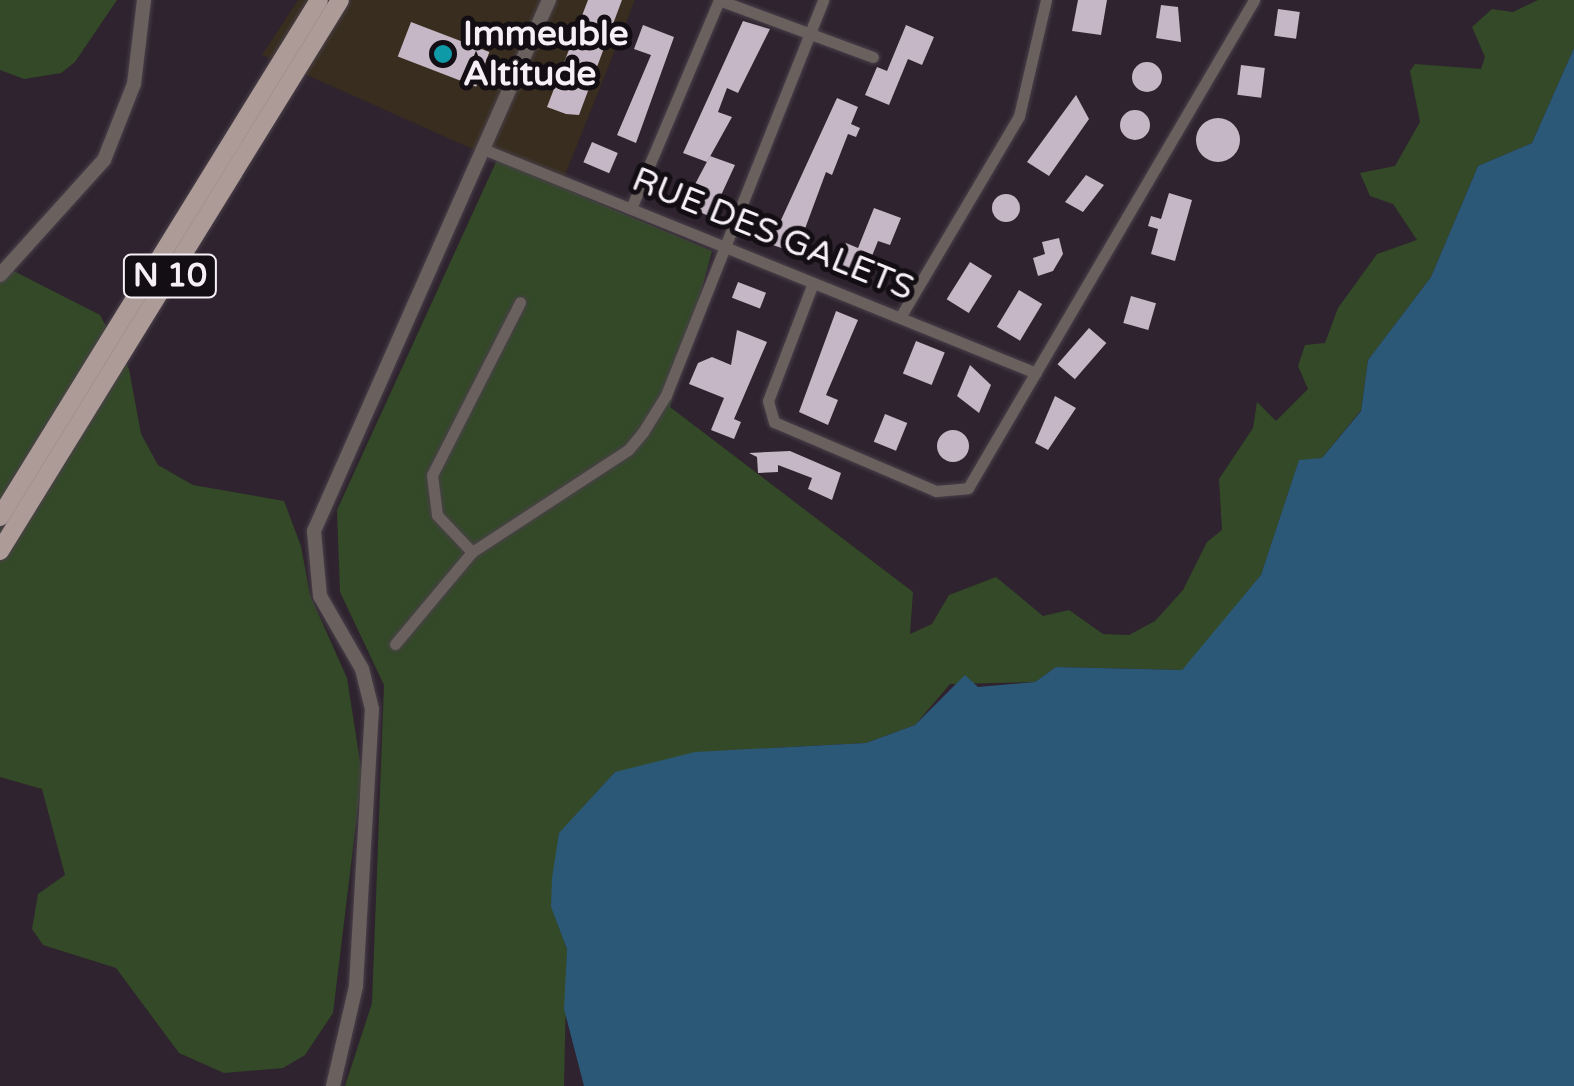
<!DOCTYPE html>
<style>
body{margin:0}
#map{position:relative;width:1574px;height:1086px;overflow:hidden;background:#2e232e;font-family:"Varela Round",sans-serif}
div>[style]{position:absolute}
.industrial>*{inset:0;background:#382d1e}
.green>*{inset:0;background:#334927}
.water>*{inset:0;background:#2c5878}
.building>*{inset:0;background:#c5b7c5;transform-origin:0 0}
.round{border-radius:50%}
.roads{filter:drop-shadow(0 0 2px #4a404a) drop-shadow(0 0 2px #4a404a)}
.minor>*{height:11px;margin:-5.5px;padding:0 5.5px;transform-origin:5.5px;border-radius:5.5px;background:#6a615f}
.tertiary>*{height:14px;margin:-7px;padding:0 7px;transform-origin:7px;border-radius:7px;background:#6a615f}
.primary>*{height:18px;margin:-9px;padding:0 9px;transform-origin:9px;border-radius:9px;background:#ac9b96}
.dots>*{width:28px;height:28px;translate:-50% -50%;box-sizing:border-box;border:5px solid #130e13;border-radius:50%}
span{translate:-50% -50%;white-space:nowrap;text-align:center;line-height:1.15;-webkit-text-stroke:10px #130e13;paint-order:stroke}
.shield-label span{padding:2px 8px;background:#130e13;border:2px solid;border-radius:8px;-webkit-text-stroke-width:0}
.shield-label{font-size:32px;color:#f6eff6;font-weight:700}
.poi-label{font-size:35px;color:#f6eff6;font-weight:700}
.left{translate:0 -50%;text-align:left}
.street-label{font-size:35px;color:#f6eff6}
</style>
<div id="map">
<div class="industrial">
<i style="clip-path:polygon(298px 0,635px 0,560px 188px,262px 55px)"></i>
</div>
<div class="green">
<i style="clip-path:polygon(0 0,117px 0,75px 62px,61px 73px,24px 79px,0 70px)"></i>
<i style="clip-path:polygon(1538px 0,1574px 0,1574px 48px,1532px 143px,1478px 166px,1431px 277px,1368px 360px,1361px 410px,1322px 458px,1299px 461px,1261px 575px,1200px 653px,1182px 670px,1056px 667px,1035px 682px,950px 684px,915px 725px,866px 743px,770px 748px,615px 772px,559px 834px,551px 906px,567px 949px,564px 1086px,345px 1086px,372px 1003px,384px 685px,340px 592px,337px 510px,497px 160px,712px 251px,670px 407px,913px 592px,910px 634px,932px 624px,949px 595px,996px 577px,1043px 616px,1069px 610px,1103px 634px,1129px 635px,1155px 621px,1183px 590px,1207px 542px,1222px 530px,1219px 479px,1253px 428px,1257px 402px,1276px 421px,1308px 389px,1298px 366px,1305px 345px,1325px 343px,1338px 308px,1377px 254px,1417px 240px,1393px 204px,1370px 196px,1360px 173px,1395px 166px,1420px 122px,1410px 71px,1415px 64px,1481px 69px,1485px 57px,1472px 27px,1492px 9px,1513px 12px)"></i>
<i style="clip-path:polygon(0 264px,100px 315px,129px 369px,141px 434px,158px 465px,193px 485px,284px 501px,301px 546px,310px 595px,347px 678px,362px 774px,333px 1013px,305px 1055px,283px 1068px,224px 1073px,179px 1053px,116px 968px,43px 945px,32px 929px,38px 894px,65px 875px,42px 789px,0 777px)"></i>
</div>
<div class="water">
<i style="clip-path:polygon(1574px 48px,1574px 1086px,584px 1086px,564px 1009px,567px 949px,551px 907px,552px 878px,559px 833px,615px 772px,695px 752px,866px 743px,915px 725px,965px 675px,978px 687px,1035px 682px,1056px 667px,1182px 670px,1261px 575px,1299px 460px,1322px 458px,1361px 411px,1368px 360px,1431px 277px,1478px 166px,1532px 143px)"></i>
</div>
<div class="building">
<i style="clip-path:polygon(588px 0,622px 0,579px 115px,566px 114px,547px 107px)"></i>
<i style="clip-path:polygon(1078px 0,1107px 0,1101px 35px,1072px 31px)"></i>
<i style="clip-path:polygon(1161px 5px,1178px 7px,1181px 42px,1156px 38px)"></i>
<i style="left:1278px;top:9px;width:22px;height:27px;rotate:8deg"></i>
<i style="clip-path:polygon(743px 21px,770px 29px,738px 93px,727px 88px,718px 112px,732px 117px,707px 162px,683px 153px)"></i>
<i style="left:411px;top:22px;width:84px;height:37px;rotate:21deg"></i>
<i style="clip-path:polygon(643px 25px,674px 37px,636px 143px,617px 135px,651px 55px,634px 49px)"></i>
<i style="clip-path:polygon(906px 25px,934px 37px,922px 65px,908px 59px,889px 105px,865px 95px,877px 67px,887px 71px)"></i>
<i class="round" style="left:1132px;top:62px;width:30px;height:30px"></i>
<i style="left:1241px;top:65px;width:24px;height:30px;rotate:7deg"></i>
<i style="clip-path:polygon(1076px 95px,1089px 119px,1049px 176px,1027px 162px)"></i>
<i style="clip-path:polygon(837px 98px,858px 107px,851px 124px,860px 128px,856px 137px,848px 134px,832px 175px,826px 172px,796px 253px,770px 244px)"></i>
<i class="round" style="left:1120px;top:110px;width:30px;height:30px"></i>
<i class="round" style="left:1196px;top:118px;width:44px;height:44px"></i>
<i style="left:592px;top:142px;width:28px;height:22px;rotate:23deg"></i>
<i style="clip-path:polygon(710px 156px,735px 165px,711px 217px,684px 205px)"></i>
<i style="clip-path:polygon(1086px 175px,1104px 185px,1083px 212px,1065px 202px)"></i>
<i style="clip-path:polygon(1169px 193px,1192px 200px,1175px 261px,1151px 254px,1158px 229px,1148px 226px,1151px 216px,1161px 219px)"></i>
<i class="round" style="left:992px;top:194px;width:28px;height:28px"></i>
<i style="clip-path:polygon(874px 208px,901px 218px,890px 245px,878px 241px,862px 281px,835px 270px,846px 243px,858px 248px)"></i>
<i style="clip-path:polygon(1059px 238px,1063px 254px,1053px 271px,1038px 276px,1033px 258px,1045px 254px,1042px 242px)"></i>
<i style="left:970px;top:262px;width:26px;height:44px;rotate:32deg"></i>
<i style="left:738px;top:282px;width:30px;height:17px;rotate:21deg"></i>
<i style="left:1019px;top:290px;width:27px;height:43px;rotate:31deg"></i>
<i style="left:1131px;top:296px;width:26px;height:28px;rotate:16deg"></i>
<i style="clip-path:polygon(836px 311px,858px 320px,826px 395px,838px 400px,828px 425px,799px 412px)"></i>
<i style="left:1089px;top:328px;width:23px;height:48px;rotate:41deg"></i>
<i style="clip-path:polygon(737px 330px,767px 342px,734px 419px,741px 422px,734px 439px,711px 430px,724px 398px,689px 384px,698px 363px,712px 357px,731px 365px)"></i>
<i style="left:916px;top:341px;width:31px;height:35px;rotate:22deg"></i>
<i style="clip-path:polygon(970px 365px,991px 385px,979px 413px,957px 396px)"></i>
<i style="clip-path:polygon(1055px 396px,1076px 408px,1048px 450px,1035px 443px)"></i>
<i style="left:885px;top:414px;width:24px;height:30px;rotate:22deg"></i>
<i class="round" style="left:937px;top:430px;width:32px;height:32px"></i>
<i style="clip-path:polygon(790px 451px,841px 473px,832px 500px,808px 489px,812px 478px,778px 465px,778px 472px,758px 473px,757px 457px,749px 453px)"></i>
</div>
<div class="roads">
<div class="minor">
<i style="left:719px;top:0;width:164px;rotate:20.3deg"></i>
<i style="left:488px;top:151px;width:591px;rotate:22.05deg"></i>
<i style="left:632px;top:206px;width:224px;rotate:-67.1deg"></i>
<i style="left:813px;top:283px;width:126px;rotate:110.9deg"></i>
<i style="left:768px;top:401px;width:22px;rotate:74deg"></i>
<i style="left:774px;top:422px;width:176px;rotate:23.1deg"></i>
<i style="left:936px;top:491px;width:32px;rotate:-5deg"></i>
<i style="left:968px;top:488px;width:566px;rotate:-59.63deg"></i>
<i style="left:902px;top:314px;width:230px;rotate:-59.4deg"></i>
<i style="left:1019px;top:116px;width:119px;rotate:-76.9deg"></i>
<i style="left:472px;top:552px;width:51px;rotate:-133.4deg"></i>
<i style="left:437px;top:515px;width:40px;rotate:-97.1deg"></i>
<i style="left:432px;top:475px;width:194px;rotate:-63deg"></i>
<i style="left:395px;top:644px;width:120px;rotate:-50.1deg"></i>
<i style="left:472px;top:552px;width:186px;rotate:-33.2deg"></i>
<i style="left:628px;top:450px;width:23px;rotate:-50deg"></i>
<i style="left:643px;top:432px;width:44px;rotate:-58.1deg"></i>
<i style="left:666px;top:395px;width:425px;rotate:-68.3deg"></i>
</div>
<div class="tertiary">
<i style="left:0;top:275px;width:155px;rotate:-47.9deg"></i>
<i style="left:104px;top:160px;width:82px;rotate:-68.5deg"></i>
<i style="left:134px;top:84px;width:85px;rotate:-83.2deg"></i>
<i style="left:333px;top:1086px;width:103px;rotate:-77deg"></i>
<i style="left:356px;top:986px;width:277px;rotate:-86.7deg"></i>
<i style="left:372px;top:709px;width:41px;rotate:-104deg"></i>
<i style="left:362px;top:669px;width:84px;rotate:-119.9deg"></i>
<i style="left:320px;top:596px;width:65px;rotate:-95.3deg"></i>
<i style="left:314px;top:531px;width:581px;rotate:-66.13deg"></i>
</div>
<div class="primary">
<i style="left:0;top:517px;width:607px;rotate:-58.32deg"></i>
<i style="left:0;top:551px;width:647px;rotate:-58.32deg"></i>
</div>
</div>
<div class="dots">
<i style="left:443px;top:54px;background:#0f9aa8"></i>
</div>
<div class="shield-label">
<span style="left:170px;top:276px">N 10</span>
</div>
<div class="poi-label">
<span class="left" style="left:463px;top:54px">Immeuble<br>Altitude</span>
</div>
<div class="street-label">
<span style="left:773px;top:234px;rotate:22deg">RUE DES GALETS</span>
</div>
</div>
